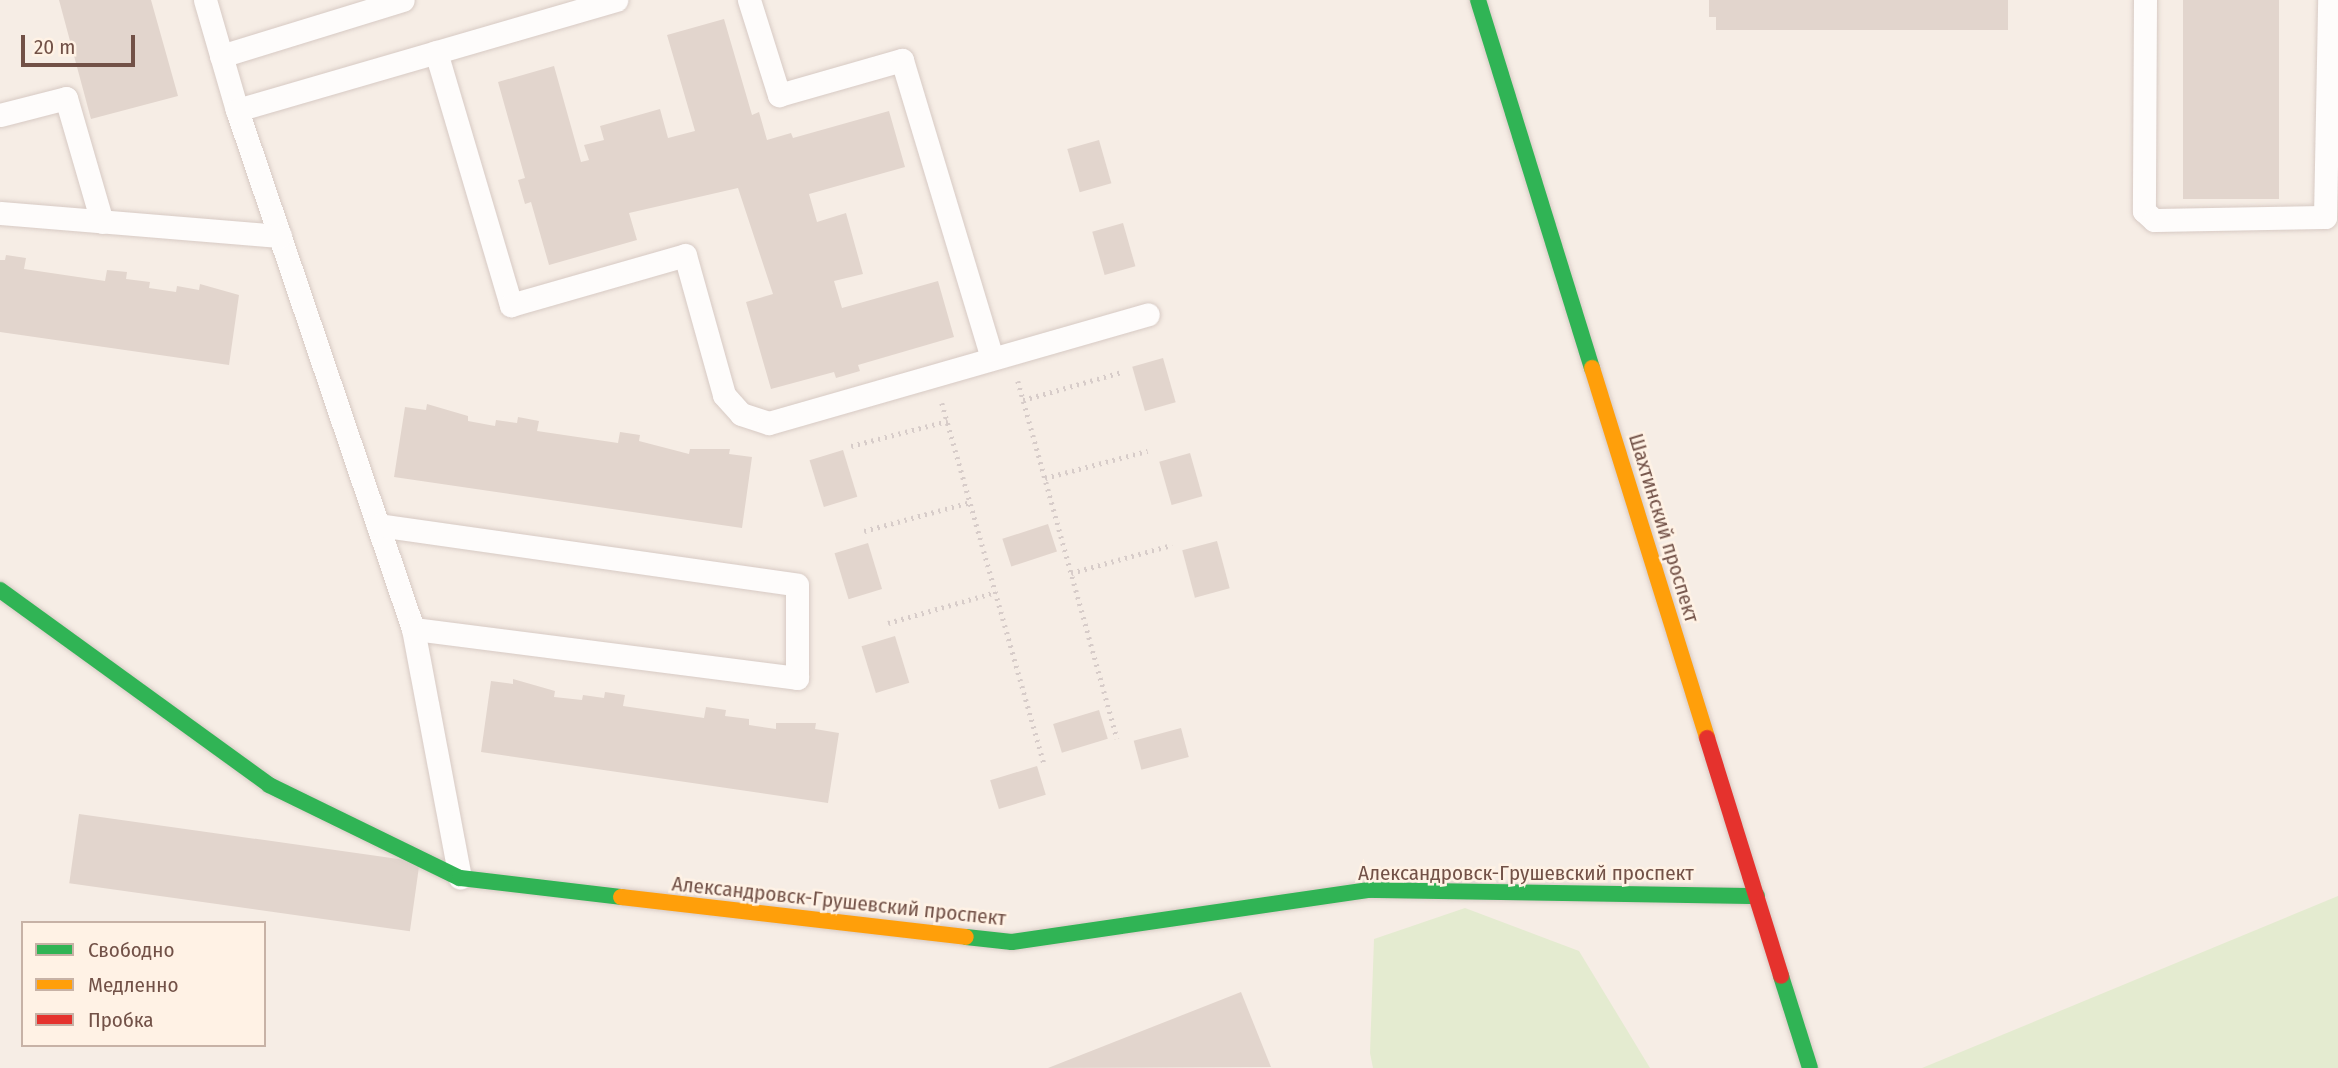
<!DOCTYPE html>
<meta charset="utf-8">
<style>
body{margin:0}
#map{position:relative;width:2338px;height:1068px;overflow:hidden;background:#f6ede5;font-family:"Fira Sans Condensed",sans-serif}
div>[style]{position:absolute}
.green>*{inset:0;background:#e4ebd0}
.building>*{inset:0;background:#e2d5cd;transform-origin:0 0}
.path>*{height:4.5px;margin-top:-2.25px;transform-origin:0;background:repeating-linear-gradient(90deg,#d7ccc9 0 2px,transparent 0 7px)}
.roads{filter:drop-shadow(0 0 2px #d7cac4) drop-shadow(0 0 2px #d7cac4)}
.lane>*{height:23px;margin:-11.5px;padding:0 11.5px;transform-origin:11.5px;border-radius:11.5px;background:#fefcfb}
.fast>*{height:16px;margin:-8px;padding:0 8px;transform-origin:8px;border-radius:8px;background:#30b455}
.slow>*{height:16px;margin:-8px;padding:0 8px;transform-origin:8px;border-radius:8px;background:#ff9f0a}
.jam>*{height:16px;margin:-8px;padding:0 8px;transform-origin:8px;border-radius:8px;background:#e5322d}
span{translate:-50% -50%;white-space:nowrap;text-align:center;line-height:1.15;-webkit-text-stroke:5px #fff2e5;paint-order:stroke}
.street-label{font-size:21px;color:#725147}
.legend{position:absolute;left:21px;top:921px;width:245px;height:126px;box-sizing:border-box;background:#fff2e5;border:2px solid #c7b2a6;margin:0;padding:9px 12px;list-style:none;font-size:21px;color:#725147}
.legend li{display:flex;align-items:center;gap:14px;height:35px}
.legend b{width:35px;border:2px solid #c7b2a6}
.scale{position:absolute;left:21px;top:35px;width:114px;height:32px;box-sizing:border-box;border:4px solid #725147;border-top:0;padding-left:9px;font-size:21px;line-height:24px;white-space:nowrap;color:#725147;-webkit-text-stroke:5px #fff2e5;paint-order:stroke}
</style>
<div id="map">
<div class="green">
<i style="clip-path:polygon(2338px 896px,2338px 1068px,1922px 1068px)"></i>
<i style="clip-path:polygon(1465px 908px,1579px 951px,1650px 1068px,1373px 1068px,1370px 1053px,1374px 939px)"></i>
</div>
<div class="building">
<i style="clip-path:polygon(59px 0,151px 0,178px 96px,91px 119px)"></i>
<i style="clip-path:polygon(1709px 0,2008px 0,2008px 30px,1716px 30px,1716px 17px,1709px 17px)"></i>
<i style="left:2183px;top:0;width:96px;height:199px"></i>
<i style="clip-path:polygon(724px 19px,752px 115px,759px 112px,767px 140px,791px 133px,793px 138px,889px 111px,905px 167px,809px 194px,817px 222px,846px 213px,863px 274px,834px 281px,842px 308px,938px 281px,954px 337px,858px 365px,860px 371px,836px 378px,834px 372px,771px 389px,746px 302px,773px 294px,738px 188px,629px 213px,637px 240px,549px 265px,531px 202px,525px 204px,518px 180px,525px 178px,498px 82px,554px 66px,581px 162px,589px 160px,584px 145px,604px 140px,600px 126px,660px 109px,668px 138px,695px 131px,667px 35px)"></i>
<i style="left:1099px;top:140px;width:45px;height:33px;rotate:74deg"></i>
<i style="left:1123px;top:223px;width:45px;height:32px;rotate:74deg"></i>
<i style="clip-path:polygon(6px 255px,26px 258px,24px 269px,105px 281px,107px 270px,127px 272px,126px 279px,150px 282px,149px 288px,176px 292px,177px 286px,199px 290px,200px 284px,239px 295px,229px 365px,0 332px,0 260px,5px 260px)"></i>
<i style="left:1163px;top:358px;width:46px;height:32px;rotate:74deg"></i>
<i style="clip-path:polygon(427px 404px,468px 416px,468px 421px,495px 426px,496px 420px,517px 423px,518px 417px,539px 421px,537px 431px,618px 443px,620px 432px,640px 435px,639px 441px,689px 454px,690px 449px,730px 449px,729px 454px,752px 457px,742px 528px,394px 477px,405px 407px,426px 410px)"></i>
<i style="left:843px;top:450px;width:49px;height:35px;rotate:73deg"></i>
<i style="left:1190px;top:453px;width:45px;height:32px;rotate:74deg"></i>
<i style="left:1048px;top:524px;width:29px;height:48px;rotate:72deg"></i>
<i style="left:1217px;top:541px;width:49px;height:36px;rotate:75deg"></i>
<i style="left:868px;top:543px;width:48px;height:35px;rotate:73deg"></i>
<i style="left:895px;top:636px;width:49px;height:35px;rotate:73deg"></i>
<i style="clip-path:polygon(513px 679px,555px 691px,554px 697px,582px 700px,583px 695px,604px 698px,605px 692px,625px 695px,623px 706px,704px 718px,706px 707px,726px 710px,725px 716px,749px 719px,749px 725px,776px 729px,776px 723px,816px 723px,815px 729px,839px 733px,828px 803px,481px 752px,491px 681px,513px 684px)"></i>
<i style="left:1099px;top:710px;width:30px;height:48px;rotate:73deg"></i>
<i style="left:1181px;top:728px;width:30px;height:49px;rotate:75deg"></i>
<i style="left:1037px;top:766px;width:30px;height:49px;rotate:73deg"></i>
<i style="left:79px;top:814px;width:344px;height:70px;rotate:8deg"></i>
<i style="clip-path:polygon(1241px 992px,1271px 1067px,1048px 1068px)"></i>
</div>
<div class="path">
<i style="left:1018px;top:381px;width:371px;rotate:74.5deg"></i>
<i style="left:1023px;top:400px;width:103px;rotate:-15.8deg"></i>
<i style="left:942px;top:403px;width:374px;rotate:74.2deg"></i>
<i style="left:851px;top:446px;width:100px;rotate:-14.5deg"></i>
<i style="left:1045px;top:478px;width:106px;rotate:-14.8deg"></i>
<i style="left:864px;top:531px;width:111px;rotate:-15.2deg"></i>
<i style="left:1071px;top:573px;width:105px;rotate:-15.5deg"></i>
<i style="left:888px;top:623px;width:112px;rotate:-16deg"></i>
</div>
<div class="roads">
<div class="lane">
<i style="left:205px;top:0;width:115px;rotate:73.8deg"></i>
<i style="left:237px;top:110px;width:548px;rotate:71.27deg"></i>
<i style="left:413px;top:629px;width:253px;rotate:79.3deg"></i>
<i style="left:749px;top:0;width:100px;rotate:72.5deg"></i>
<i style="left:779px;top:95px;width:128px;rotate:-15.9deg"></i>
<i style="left:902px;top:60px;width:311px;rotate:73.2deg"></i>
<i style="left:2145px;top:0;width:211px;rotate:90.3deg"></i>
<i style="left:2144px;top:211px;width:13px;rotate:42deg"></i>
<i style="left:2154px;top:220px;width:171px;rotate:-1deg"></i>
<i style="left:2325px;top:217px;width:217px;rotate:-88.9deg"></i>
<i style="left:436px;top:52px;width:264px;rotate:73.5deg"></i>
<i style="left:511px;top:305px;width:181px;rotate:-16deg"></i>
<i style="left:685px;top:255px;width:145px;rotate:74.4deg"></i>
<i style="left:724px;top:395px;width:25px;rotate:48deg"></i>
<i style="left:741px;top:414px;width:29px;rotate:18deg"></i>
<i style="left:769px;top:423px;width:394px;rotate:-16deg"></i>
<i style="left:221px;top:56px;width:190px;rotate:-17.1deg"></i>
<i style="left:237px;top:110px;width:395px;rotate:-16.2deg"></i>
<i style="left:0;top:115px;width:68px;rotate:-14.4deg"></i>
<i style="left:66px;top:98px;width:129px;rotate:73.8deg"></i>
<i style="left:0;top:213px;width:281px;rotate:4.7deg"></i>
<i style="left:378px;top:525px;width:423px;rotate:8.1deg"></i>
<i style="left:797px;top:585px;width:93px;rotate:90deg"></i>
<i style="left:797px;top:678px;width:387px;rotate:-172.7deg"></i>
</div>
<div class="fast">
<i style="left:1478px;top:0;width:385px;rotate:72.8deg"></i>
<i style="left:0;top:590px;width:332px;rotate:35.9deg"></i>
<i style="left:269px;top:785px;width:212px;rotate:26deg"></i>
<i style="left:460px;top:878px;width:162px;rotate:6.7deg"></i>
<i style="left:966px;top:937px;width:46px;rotate:6.2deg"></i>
<i style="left:1012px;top:942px;width:361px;rotate:-8.3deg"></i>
<i style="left:1369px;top:890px;width:388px;rotate:0.9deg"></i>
<i style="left:1781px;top:976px;width:96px;rotate:72.5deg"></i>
</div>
<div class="slow">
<i style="left:1592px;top:368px;width:387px;rotate:72.7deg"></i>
<i style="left:621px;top:897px;width:347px;rotate:6.6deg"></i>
</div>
<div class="jam">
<i style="left:1707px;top:738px;width:249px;rotate:72.7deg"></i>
</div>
</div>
<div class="street-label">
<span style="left:1664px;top:528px;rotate:73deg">Шахтинский проспект</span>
<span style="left:1526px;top:873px">Александровск-Грушевский проспект</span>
<span style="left:839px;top:901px;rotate:6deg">Александровск-Грушевский проспект</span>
</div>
<ul class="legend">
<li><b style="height:9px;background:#30b455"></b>Свободно</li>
<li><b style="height:9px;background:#ff9f0a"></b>Медленно</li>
<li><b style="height:9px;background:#e5322d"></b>Пробка</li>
</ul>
<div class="scale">20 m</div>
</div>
